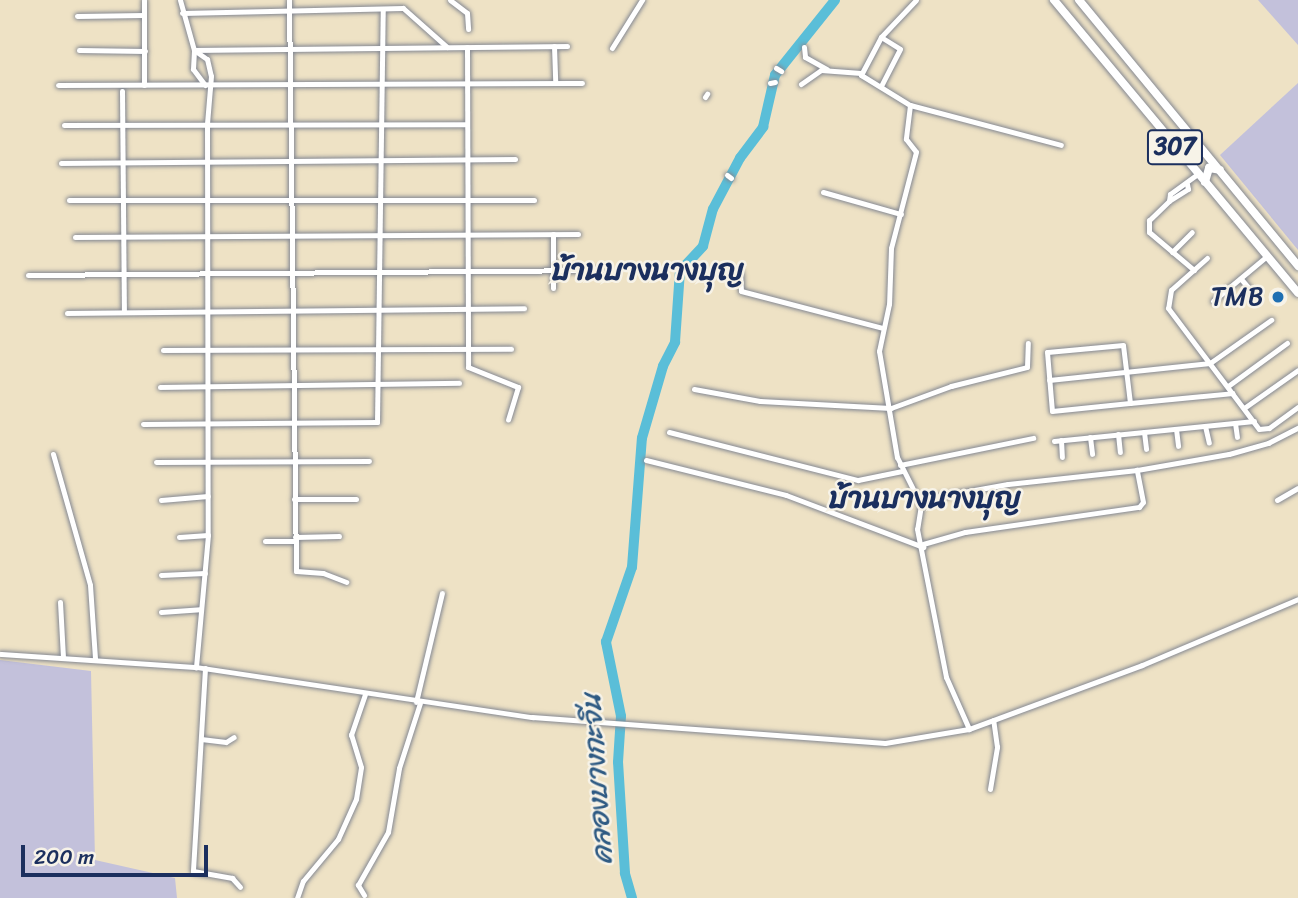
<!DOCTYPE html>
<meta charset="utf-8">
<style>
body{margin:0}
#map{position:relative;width:1298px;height:898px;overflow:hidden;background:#eee2c5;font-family:Sriracha,"Playpen Sans Thai",sans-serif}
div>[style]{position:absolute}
.industrial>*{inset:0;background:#c3c1db}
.river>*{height:10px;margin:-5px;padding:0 5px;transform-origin:5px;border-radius:5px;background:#5abed8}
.roads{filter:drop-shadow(0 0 2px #848892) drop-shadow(0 0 2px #848892)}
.street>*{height:5px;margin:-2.5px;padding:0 2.5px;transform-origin:2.5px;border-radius:2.5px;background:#fff}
.primary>*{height:8px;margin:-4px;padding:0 4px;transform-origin:4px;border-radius:4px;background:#fff}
.dots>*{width:19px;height:19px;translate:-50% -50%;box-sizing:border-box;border:4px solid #f7f3e8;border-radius:50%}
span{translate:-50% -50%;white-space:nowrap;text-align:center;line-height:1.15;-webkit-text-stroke:5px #f7f3e8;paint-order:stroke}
.shield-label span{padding:2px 5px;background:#f7f3e8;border:2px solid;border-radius:5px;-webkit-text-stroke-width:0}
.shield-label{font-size:24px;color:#1b2f5e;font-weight:700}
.poi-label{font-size:26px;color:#1b2f5e}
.right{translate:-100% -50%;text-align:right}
.water-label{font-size:28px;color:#2e5a83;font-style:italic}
.quarter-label{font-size:30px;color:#1b2f5e;font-weight:700}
.scale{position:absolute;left:21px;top:845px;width:187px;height:32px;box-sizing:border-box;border:4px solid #1b2f5e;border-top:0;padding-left:9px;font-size:21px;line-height:24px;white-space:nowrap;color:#1b2f5e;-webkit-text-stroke:5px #f7f3e8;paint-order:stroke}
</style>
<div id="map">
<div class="industrial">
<i style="clip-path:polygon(1258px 0,1298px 0,1298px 45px)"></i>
<i style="clip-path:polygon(1298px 83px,1298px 250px,1220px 155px)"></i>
<i style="clip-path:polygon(0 660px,91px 671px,95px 860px,175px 878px,177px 898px,0 898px)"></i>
</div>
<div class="river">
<i style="left:632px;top:898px;width:26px;rotate:-106deg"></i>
<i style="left:625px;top:873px;width:111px;rotate:-93.6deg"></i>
<i style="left:618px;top:762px;width:46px;rotate:-86.3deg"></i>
<i style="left:621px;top:716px;width:76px;rotate:-101.5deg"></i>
<i style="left:606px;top:642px;width:79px;rotate:-70.9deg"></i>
<i style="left:632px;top:567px;width:129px;rotate:-85.6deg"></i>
<i style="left:642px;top:438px;width:75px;rotate:-73.7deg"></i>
<i style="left:663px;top:366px;width:27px;rotate:-63deg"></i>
<i style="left:675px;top:342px;width:71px;rotate:-86deg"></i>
<i style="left:680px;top:271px;width:34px;rotate:-47deg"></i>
<i style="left:703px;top:246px;width:38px;rotate:-75deg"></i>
<i style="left:713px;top:209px;width:58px;rotate:-62.1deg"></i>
<i style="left:740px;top:158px;width:39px;rotate:-53deg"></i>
<i style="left:763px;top:127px;width:53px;rotate:-77deg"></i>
<i style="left:775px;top:75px;width:96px;rotate:-51.3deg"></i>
</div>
<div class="roads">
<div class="street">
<i style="left:180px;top:0;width:52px;rotate:74.4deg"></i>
<i style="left:194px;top:50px;width:16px;rotate:35deg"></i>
<i style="left:207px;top:59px;width:17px;rotate:77deg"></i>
<i style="left:211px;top:76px;width:48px;rotate:94.8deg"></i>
<i style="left:207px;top:124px;width:411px;rotate:89.9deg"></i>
<i style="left:208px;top:535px;width:133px;rotate:95.2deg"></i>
<i style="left:289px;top:0;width:571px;rotate:89.3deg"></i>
<i style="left:296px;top:571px;width:27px;rotate:4deg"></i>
<i style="left:323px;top:573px;width:25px;rotate:21deg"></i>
<i style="left:450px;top:0;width:21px;rotate:37deg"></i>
<i style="left:467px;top:13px;width:16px;rotate:86deg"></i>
<i style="left:916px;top:0;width:51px;rotate:133.4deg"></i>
<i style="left:881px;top:37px;width:43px;rotate:117.8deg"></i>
<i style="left:861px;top:75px;width:57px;rotate:31.5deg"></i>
<i style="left:910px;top:105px;width:156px;rotate:14.8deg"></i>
<i style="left:182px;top:13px;width:221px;rotate:-1.3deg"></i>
<i style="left:403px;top:8px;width:59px;rotate:41.6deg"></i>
<i style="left:77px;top:16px;width:67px;rotate:-0.9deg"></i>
<i style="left:881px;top:37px;width:22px;rotate:32deg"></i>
<i style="left:900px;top:49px;width:42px;rotate:117.2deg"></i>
<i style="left:554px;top:46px;width:37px;rotate:88deg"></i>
<i style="left:467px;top:47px;width:320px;rotate:89.8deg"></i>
<i style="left:468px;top:367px;width:54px;rotate:21.8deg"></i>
<i style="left:518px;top:387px;width:34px;rotate:107deg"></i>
<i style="left:804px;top:47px;width:10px;rotate:84deg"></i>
<i style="left:805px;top:57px;width:25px;rotate:29deg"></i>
<i style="left:612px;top:48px;width:57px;rotate:-58deg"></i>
<i style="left:79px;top:50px;width:66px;rotate:0.9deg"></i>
<i style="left:776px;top:68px;width:6px;rotate:31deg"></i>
<i style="left:770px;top:83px;width:5px;rotate:-11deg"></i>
<i style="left:801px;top:84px;width:24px;rotate:-35deg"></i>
<i style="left:821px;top:70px;width:40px;rotate:4.3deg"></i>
<i style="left:58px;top:85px;width:524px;rotate:-0.22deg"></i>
<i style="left:144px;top:85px;width:85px;rotate:-90deg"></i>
<i style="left:205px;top:85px;width:20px;rotate:-127deg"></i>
<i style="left:193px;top:69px;width:19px;rotate:-87deg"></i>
<i style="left:194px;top:50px;width:373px;rotate:-0.6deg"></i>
<i style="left:122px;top:91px;width:221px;rotate:89.5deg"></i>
<i style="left:705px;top:97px;width:4px;rotate:-56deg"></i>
<i style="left:910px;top:105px;width:34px;rotate:97deg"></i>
<i style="left:906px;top:139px;width:16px;rotate:52deg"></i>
<i style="left:916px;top:152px;width:99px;rotate:104.6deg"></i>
<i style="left:891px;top:248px;width:56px;rotate:92deg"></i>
<i style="left:889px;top:304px;width:48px;rotate:102deg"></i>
<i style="left:879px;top:351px;width:108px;rotate:80.4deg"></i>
<i style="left:897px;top:457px;width:54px;rotate:63.4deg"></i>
<i style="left:921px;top:505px;width:24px;rotate:99deg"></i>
<i style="left:917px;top:529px;width:151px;rotate:78.9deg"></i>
<i style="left:946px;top:677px;width:57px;rotate:66.1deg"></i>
<i style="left:64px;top:125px;width:403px;rotate:-0.1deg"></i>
<i style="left:61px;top:163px;width:454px;rotate:-0.5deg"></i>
<i style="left:727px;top:175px;width:5px;rotate:37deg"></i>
<i style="left:1187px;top:184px;width:5px;rotate:79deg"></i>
<i style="left:1188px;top:189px;width:22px;rotate:148deg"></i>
<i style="left:1169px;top:201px;width:7px;rotate:-82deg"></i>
<i style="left:1170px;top:194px;width:34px;rotate:-36deg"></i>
<i style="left:823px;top:192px;width:81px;rotate:15.8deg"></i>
<i style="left:69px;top:200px;width:465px"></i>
<i style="left:1169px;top:201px;width:28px;rotate:136deg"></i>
<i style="left:1149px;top:220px;width:12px;rotate:90deg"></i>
<i style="left:1149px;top:232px;width:59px;rotate:40.2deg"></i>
<i style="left:75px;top:237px;width:503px;rotate:-0.34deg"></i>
<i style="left:1172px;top:252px;width:28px;rotate:-45deg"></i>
<i style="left:1207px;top:258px;width:48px;rotate:138.4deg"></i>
<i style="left:1171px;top:290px;width:18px;rotate:99deg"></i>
<i style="left:1168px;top:308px;width:151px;rotate:53.1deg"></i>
<i style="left:1259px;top:429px;width:10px;rotate:-6deg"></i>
<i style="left:1269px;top:428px;width:36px;rotate:-36deg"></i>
<i style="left:740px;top:272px;width:19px;rotate:87deg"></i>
<i style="left:741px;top:291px;width:147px;rotate:14.6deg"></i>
<i style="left:28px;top:275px;width:573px;rotate:-0.5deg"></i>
<i style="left:1241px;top:279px;width:18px;rotate:49deg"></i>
<i style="left:553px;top:288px;width:54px;rotate:-90deg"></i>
<i style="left:1213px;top:301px;width:70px;rotate:-39.8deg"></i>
<i style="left:67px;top:313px;width:457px;rotate:-0.6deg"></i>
<i style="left:163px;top:350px;width:348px;rotate:-0.2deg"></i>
<i style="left:1049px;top:380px;width:162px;rotate:-6deg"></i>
<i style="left:1210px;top:363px;width:75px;rotate:-35.2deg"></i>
<i style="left:1228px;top:386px;width:73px;rotate:-36.1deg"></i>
<i style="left:160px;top:387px;width:299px;rotate:-0.8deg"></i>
<i style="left:694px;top:389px;width:67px;rotate:10.3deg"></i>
<i style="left:760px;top:401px;width:131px;rotate:3.1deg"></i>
<i style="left:891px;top:408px;width:64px;rotate:-20.1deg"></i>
<i style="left:951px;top:386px;width:78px;rotate:-14deg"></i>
<i style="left:1027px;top:367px;width:24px;rotate:-88deg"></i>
<i style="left:1130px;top:403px;width:58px;rotate:-96.9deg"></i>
<i style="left:1123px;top:345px;width:76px;rotate:174.7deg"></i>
<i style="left:1047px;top:352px;width:59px;rotate:85.2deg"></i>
<i style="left:1052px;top:411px;width:78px;rotate:-5.9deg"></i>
<i style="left:1130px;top:403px;width:103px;rotate:-5.5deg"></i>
<i style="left:1244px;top:408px;width:66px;rotate:-35.1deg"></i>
<i style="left:1235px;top:423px;width:14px;rotate:82deg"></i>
<i style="left:143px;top:424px;width:234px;rotate:-0.5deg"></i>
<i style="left:377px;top:422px;width:412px;rotate:-89.2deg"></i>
<i style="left:1205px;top:426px;width:17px;rotate:77deg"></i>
<i style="left:1176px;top:429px;width:17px;rotate:83deg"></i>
<i style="left:669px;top:432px;width:195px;rotate:14.3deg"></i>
<i style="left:858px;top:480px;width:45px;rotate:-11.6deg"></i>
<i style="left:1144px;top:432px;width:17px;rotate:83deg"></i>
<i style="left:1118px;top:434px;width:18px;rotate:84deg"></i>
<i style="left:1090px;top:437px;width:17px;rotate:83deg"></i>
<i style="left:1061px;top:440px;width:17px;rotate:87deg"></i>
<i style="left:1054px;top:441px;width:201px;rotate:-5.7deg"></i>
<i style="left:53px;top:454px;width:136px;rotate:74.2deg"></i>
<i style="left:90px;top:585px;width:74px;rotate:86.1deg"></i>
<i style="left:646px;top:460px;width:144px;rotate:14deg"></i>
<i style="left:786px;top:495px;width:147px;rotate:20.8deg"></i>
<i style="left:156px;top:462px;width:213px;rotate:-0.3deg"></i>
<i style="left:900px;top:465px;width:136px;rotate:-11.5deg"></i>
<i style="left:294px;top:499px;width:62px"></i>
<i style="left:161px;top:500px;width:47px;rotate:-4.9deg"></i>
<i style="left:1277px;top:500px;width:24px;rotate:-30deg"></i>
<i style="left:921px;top:505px;width:11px;rotate:-38deg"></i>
<i style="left:930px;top:498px;width:79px;rotate:-10.2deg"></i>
<i style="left:1008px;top:484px;width:130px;rotate:-6.2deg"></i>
<i style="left:1137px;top:470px;width:93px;rotate:-9.9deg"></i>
<i style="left:1229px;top:454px;width:41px;rotate:-15.8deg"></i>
<i style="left:1268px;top:443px;width:34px;rotate:-27deg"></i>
<i style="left:179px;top:537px;width:29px;rotate:-4deg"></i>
<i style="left:295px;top:537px;width:44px;rotate:-1.3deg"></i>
<i style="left:265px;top:541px;width:30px"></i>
<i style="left:923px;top:544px;width:44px;rotate:-15.9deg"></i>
<i style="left:965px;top:532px;width:176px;rotate:-8.2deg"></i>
<i style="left:1139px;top:507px;width:6px;rotate:-51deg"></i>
<i style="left:1143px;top:502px;width:33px;rotate:-101deg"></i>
<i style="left:161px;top:575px;width:44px;rotate:-2.6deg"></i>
<i style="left:60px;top:602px;width:55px;rotate:86.9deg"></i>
<i style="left:161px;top:612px;width:39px;rotate:-4deg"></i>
<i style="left:0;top:654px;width:196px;rotate:3.8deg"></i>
<i style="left:196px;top:667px;width:340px;rotate:8.5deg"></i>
<i style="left:532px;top:717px;width:354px;rotate:4.2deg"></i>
<i style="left:885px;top:743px;width:85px;rotate:-9.5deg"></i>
<i style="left:969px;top:729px;width:184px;rotate:-20.3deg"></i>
<i style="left:1142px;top:665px;width:169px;rotate:-22.9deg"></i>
<i style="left:205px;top:668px;width:203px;rotate:93.4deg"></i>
<i style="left:193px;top:871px;width:40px;rotate:10deg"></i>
<i style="left:232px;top:878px;width:12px;rotate:48deg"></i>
<i style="left:416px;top:702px;width:112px;rotate:-76.6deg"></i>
<i style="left:201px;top:739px;width:25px;rotate:7deg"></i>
<i style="left:226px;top:742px;width:9px;rotate:-32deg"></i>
<i style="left:990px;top:789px;width:43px;rotate:-80.5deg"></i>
<i style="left:997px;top:747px;width:27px;rotate:-98deg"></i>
<i style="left:364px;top:895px;width:12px;rotate:-121deg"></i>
<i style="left:358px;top:885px;width:61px;rotate:-60.5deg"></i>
<i style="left:388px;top:832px;width:65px;rotate:-80.2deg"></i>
<i style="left:399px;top:768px;width:68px;rotate:-72.1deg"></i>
<i style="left:297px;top:898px;width:18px;rotate:-71deg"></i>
<i style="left:303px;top:881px;width:55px;rotate:-50.2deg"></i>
<i style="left:338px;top:839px;width:44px;rotate:-65.8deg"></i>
<i style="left:356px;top:799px;width:32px;rotate:-81deg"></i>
<i style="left:361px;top:767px;width:34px;rotate:-107deg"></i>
<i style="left:351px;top:735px;width:43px;rotate:-71.1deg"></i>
</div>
<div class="primary">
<i style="left:1054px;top:0;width:381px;rotate:50.2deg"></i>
<i style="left:1079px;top:0;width:345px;rotate:50.5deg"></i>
<i style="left:1205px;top:182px;width:15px;rotate:-74deg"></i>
<i style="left:1209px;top:168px;width:11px;rotate:10deg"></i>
</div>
</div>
<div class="dots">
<i style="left:1278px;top:297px;background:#1f6fb2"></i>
</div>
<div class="shield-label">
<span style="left:1175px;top:147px">307</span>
</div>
<div class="poi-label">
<span class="right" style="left:1264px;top:297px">TMB</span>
</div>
<div class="water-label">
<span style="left:597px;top:779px;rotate:-94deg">คลองบางกะจีน</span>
</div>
<div class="quarter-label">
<span style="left:648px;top:270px">บ้านบางนางบุญ</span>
<span style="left:925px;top:498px">บ้านบางนางบุญ</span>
</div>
<div class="scale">200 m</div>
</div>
